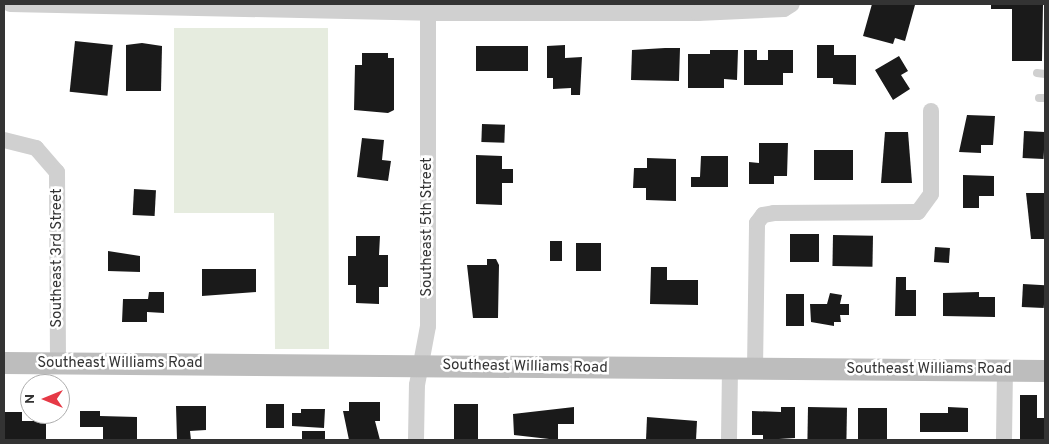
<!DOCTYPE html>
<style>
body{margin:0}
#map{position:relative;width:1049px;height:444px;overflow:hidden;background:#fff;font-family:Overpass,sans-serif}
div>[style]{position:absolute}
.green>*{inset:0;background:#e6ecdf}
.building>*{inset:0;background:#1a1a1a;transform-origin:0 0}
.lane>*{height:8px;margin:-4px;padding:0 4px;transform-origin:4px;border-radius:4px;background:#d0d0d0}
.street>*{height:16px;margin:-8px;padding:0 8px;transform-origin:8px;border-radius:8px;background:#d0d0d0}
.secondary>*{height:22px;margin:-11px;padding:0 11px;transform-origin:11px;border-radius:11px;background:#bdbdbd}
span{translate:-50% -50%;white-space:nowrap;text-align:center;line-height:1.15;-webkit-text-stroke:5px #fff;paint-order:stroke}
.street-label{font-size:15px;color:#333}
.frame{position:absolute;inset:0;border:5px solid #333;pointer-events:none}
.north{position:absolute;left:20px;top:374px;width:50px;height:50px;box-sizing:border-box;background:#fff;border:1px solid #adadad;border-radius:50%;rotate:270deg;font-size:14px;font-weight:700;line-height:20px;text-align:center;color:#333}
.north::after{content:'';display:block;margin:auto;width:18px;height:22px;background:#e63946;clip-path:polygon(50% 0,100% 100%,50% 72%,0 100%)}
</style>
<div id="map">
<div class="green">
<i style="clip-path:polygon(174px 28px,328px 28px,329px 349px,275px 349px,274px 213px,174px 213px)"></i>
</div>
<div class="building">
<i style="clip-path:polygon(872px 4px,915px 5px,905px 41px,895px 38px,893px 44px,863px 36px)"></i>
<i style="clip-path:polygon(991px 4px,1043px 4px,1042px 61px,1012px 61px,1012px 9px,991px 9px)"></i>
<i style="left:75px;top:41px;width:38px;height:51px;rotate:6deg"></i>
<i style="clip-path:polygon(142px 43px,162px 46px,161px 91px,126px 91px,126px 45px)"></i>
<i style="clip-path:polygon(565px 45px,565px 58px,582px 57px,580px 95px,571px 95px,571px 88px,553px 89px,553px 78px,547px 78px,547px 46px)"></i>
<i style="clip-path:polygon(817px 45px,834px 45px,834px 55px,856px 55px,856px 85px,833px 84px,833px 78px,817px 78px)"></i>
<i style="left:528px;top:46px;width:25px;height:52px;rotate:90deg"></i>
<i style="clip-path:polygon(665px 48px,680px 48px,679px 81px,631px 80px,632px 50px)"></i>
<i style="clip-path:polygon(710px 50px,738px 50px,737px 80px,724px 79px,724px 88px,688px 88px,688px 54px,710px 54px)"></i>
<i style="clip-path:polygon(744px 50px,757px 50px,757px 60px,768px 60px,768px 50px,793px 50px,793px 73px,783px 73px,783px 85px,744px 85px)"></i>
<i style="clip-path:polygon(362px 53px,388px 53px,388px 58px,394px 58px,394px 110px,388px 113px,354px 110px,355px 65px,362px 65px)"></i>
<i style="clip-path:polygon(899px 56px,908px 71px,901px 75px,910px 89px,893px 100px,875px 70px)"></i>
<i style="clip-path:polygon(967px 115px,995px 116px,993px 145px,981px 145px,981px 153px,959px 152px)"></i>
<i style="left:482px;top:124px;width:23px;height:18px;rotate:2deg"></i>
<i style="left:1024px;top:131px;width:21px;height:27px;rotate:3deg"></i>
<i style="clip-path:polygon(885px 132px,908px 132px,912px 183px,881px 183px)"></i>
<i style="clip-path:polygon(362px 138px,384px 140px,382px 160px,391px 161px,388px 181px,357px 177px)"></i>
<i style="clip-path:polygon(759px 143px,788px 143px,787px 176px,774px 176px,774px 184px,749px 184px,749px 162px,759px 163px)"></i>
<i style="left:814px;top:150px;width:39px;height:30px"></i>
<i style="clip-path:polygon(476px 155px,502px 156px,502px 169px,513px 169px,513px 183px,502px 183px,502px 205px,476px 204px)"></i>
<i style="clip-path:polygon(701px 156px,728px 156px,728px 187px,691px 187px,691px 177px,700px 177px)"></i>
<i style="clip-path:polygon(647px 158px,676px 159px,676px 201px,646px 200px,646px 188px,633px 188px,634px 168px,647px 168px)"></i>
<i style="clip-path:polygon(963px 175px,994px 176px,994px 196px,979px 196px,979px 208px,963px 208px)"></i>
<i style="left:134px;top:189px;width:22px;height:26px;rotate:3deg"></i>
<i style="clip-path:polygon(1026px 193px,1045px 193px,1045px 239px,1031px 239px)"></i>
<i style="left:790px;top:234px;width:29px;height:28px"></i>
<i style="left:833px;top:235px;width:40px;height:31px;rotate:1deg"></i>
<i style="clip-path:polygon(356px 236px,380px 236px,379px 255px,388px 255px,388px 287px,379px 287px,379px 304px,356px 303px,356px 285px,348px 285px,348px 256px,356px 256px)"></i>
<i style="left:550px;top:241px;width:12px;height:20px"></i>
<i style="left:576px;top:243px;width:25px;height:28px"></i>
<i style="left:935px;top:247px;width:15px;height:15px;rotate:4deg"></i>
<i style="clip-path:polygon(108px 251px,140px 256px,140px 272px,108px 271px)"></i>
<i style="clip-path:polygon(487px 259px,496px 259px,499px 265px,498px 318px,473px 318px,467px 265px,487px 265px)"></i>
<i style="clip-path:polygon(651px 267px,667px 267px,667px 280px,698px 280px,698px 305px,650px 304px)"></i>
<i style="clip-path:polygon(202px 269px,256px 269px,256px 292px,202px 296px)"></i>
<i style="clip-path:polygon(896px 277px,906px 277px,906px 290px,916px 290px,916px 316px,895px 316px)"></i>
<i style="left:1023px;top:284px;width:22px;height:23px;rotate:3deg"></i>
<i style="clip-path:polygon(149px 292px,164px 292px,164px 313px,147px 312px,147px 322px,122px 322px,123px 299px,148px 299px)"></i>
<i style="clip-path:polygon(979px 292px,979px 297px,995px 297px,995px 317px,943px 316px,943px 293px)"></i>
<i style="clip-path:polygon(830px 293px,842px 295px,840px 304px,849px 304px,849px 315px,840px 315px,841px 322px,834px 322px,834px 326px,811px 322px,810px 304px,827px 304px)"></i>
<i style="left:786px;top:294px;width:18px;height:32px"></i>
<i style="clip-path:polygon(1020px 395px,1037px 395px,1037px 418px,1045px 418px,1045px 440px,1020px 439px)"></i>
<i style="clip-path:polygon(349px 402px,380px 402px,380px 421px,375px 421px,380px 440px,349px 440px,343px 411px,349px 411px)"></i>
<i style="left:266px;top:404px;width:18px;height:24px"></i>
<i style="left:454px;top:404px;width:24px;height:36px"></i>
<i style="clip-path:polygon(176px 406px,206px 406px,206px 430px,190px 431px,191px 440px,177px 440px)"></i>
<i style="clip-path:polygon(574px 407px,574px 424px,558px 424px,558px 440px,514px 435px,513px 414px)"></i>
<i style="clip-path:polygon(781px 407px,795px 407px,795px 438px,763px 440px,763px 435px,752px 435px,752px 411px,781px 412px)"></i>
<i style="left:808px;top:407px;width:39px;height:33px;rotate:1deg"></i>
<i style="clip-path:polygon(948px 407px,968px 408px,968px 432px,920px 432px,920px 413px,948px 413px)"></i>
<i style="left:858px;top:408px;width:29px;height:32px"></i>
<i style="clip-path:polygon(301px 409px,325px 409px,324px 428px,292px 426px,292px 413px,301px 413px)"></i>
<i style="clip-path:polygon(80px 411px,100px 411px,100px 416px,137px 417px,137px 440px,103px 440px,103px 427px,80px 427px)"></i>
<i style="clip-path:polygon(4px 412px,22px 412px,22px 421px,46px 421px,46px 440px,4px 440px)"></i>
<i style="clip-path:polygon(647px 417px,697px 421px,696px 440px,646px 440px)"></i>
<i style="left:302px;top:431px;width:23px;height:9px"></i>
</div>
<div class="lane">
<i style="left:1037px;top:73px;width:8px;rotate:7deg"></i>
<i style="left:1039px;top:98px;width:6px"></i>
</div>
<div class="street">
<i style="left:10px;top:4px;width:418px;rotate:1.2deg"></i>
<i style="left:428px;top:13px;width:270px"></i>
<i style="left:698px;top:13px;width:86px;rotate:-2.7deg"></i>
<i style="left:784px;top:9px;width:9px;rotate:-32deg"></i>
<i style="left:4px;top:140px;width:33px;rotate:14deg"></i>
<i style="left:36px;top:148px;width:32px;rotate:49deg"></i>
<i style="left:57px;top:172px;width:192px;rotate:89.7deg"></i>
<i style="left:755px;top:369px;width:146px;rotate:-89.2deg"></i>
<i style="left:757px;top:223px;width:10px;rotate:-53deg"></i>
<i style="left:763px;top:215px;width:11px;rotate:-10deg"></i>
<i style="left:774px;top:213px;width:144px;rotate:-0.4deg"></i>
<i style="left:918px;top:212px;width:22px;rotate:-54deg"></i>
<i style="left:931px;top:194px;width:83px;rotate:-90deg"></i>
<i style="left:416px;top:440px;width:55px;rotate:-89deg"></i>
<i style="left:417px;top:385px;width:60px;rotate:-79.4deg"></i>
<i style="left:428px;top:326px;width:313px;rotate:-90deg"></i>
<i style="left:729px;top:440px;width:71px;rotate:-89.2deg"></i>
<i style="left:1004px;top:440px;width:70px;rotate:-89.2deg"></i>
</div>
<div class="secondary">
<i style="left:4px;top:363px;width:1041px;rotate:0.44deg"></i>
</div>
<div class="street-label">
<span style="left:428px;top:227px;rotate:-90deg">Southeast 5th Street</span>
<span style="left:58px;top:258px;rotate:-90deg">Southeast 3rd Street</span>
<span style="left:120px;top:364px">Southeast Williams Road</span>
<span style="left:525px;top:367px;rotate:1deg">Southeast Williams Road</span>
<span style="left:929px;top:370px">Southeast Williams Road</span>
</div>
<div class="frame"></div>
<div class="north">N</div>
</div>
